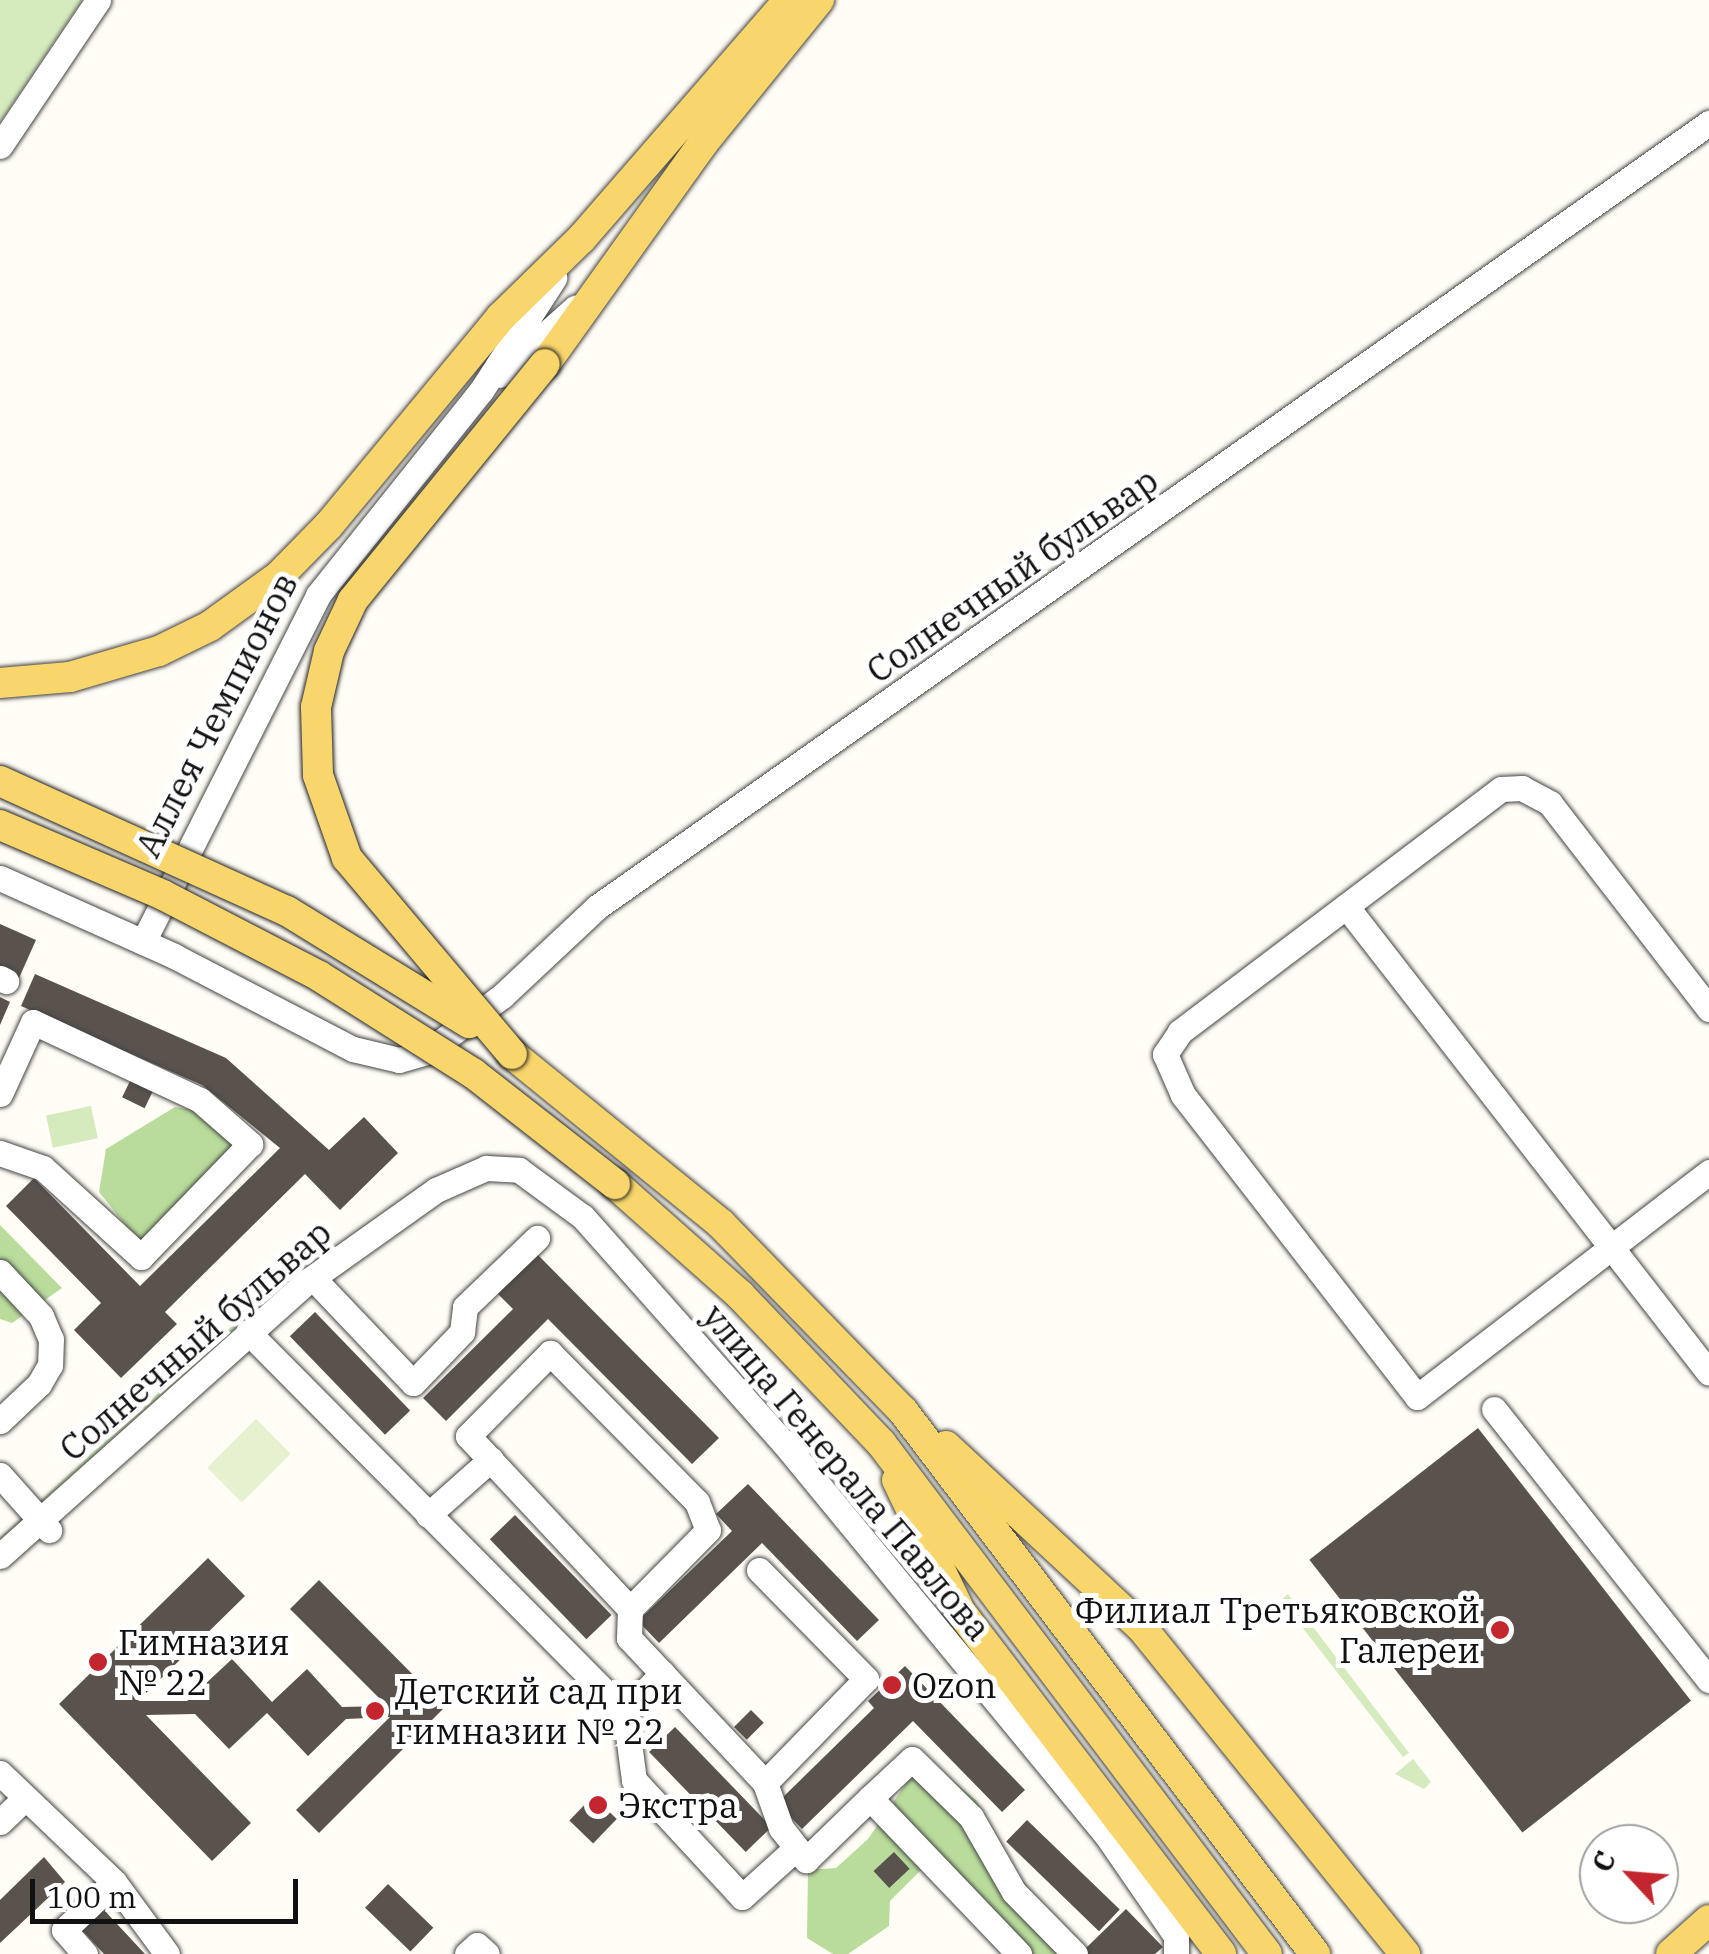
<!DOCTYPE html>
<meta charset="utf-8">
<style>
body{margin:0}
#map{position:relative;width:1709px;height:1954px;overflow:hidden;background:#fffdf5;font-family:"IBM Plex Serif",serif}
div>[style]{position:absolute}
.green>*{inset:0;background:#d5ebbd;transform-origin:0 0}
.forest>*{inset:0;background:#b9dc9c}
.pitch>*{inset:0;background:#e6f2cf;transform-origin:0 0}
.building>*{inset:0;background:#5a524d;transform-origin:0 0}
.roads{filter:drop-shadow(0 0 2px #444) drop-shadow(0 0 2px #444)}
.minor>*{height:25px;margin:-12.5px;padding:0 12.5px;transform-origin:12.5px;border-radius:12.5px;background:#fff}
.major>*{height:30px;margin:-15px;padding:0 15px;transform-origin:15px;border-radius:15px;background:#f9d66b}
.bridges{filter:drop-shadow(0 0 2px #222) drop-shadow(0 0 2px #222)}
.major-bridge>*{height:30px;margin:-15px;padding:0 15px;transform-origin:15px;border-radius:15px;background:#f9d66b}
.dots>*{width:28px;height:28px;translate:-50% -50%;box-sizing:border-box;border:5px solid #fff;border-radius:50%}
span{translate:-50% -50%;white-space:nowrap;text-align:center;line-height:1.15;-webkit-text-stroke:10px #fff;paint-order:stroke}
.street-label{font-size:35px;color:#111}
.poi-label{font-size:35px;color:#111}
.right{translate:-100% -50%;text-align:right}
.left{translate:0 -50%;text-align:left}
.north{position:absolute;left:1579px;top:1824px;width:100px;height:100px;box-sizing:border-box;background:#fff;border:2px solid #a0a0a0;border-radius:50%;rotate:296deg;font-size:28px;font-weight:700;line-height:40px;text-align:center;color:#111}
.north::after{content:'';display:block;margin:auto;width:35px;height:45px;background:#c4262e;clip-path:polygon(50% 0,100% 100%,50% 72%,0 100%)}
.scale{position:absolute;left:30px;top:1879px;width:268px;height:45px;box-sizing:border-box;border:5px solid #111;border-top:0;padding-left:12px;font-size:30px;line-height:35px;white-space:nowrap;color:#111;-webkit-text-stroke:8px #fff;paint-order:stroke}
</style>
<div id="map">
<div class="green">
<i style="clip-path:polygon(0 0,82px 0,0 122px)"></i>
<i style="left:91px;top:1106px;width:33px;height:46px;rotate:78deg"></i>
<i style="clip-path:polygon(424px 1183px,427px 1187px,0 1544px,0 1537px,262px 1299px)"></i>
<i style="clip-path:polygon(1288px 1594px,1409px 1753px,1403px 1757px,1281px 1600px)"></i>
<i style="clip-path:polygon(1413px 1759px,1431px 1782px,1424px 1789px,1395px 1774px)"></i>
</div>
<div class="forest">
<i style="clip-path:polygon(175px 1107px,201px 1111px,258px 1154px,194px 1218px,140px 1243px,99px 1192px,106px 1149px)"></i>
<i style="clip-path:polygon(0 1225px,62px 1288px,12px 1323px,0 1319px)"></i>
<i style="clip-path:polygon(924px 1757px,977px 1801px,1004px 1857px,1081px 1954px,1033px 1954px,1001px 1922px,922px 1869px,890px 1901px,889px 1926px,848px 1954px,833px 1954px,807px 1938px,808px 1870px,836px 1868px,868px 1839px)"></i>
</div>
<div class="pitch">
<i style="left:256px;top:1419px;width:49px;height:69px;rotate:45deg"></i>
</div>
<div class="building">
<i style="clip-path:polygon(0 924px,36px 940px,19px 978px,0 970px)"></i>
<i style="clip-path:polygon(35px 974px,226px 1058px,329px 1150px,364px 1117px,398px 1153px,340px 1210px,305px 1174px,165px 1312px,177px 1324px,121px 1378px,74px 1330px,101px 1303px,6px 1206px,34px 1178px,140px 1286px,280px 1148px,202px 1085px,21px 1006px)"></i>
<i style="clip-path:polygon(0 997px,10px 1002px,0 1025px)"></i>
<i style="left:130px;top:1081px;width:25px;height:18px;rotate:26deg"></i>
<i style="clip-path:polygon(536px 1253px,719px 1438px,692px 1464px,548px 1319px,446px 1421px,423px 1398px,513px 1309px,496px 1292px)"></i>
<i style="left:315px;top:1312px;width:137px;height:35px;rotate:46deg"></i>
<i style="left:1478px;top:1428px;width:346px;height:214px;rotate:52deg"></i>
<i style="clip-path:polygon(748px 1484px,879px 1620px,857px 1641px,762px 1543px,659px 1643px,638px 1621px,732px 1531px,716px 1514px)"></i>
<i style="left:515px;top:1515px;width:139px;height:35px;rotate:46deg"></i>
<i style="clip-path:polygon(208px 1558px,245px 1596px,138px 1701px,187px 1701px,232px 1659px,272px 1702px,307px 1669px,342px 1707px,387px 1706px,290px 1609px,319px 1580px,445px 1707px,319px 1833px,296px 1810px,390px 1717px,346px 1719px,308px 1756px,267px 1713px,229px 1749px,195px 1714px,146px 1715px,251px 1823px,212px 1861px,59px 1704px)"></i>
<i style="clip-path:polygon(905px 1666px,1025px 1790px,1002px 1812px,913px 1721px,802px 1829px,777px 1803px,874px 1708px,868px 1701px)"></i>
<i style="left:751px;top:1710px;width:18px;height:24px;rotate:45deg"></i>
<i style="left:675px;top:1727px;width:139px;height:36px;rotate:46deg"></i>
<i style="left:593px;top:1796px;width:33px;height:34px;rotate:44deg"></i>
<i style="left:1027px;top:1820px;width:129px;height:30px;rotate:44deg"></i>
<i style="left:894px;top:1852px;width:23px;height:28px;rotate:47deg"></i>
<i style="clip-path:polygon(44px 1857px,65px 1882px,0 1943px,0 1900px)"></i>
<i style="left:388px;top:1884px;width:63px;height:33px;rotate:44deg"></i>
<i style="clip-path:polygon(1126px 1909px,1163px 1947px,1155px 1954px,1088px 1954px,1084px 1950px)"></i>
<i style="clip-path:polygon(104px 1910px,145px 1954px,104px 1954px,82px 1930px)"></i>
</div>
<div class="roads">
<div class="minor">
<i style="left:0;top:146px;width:176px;rotate:-56.1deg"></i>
<i style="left:500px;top:375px;width:101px;rotate:-41.8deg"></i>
<i style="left:0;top:878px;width:191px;rotate:24.1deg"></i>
<i style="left:174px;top:956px;width:202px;rotate:27.5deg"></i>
<i style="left:353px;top:1049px;width:47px;rotate:13.4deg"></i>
<i style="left:399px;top:1060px;width:29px;rotate:-16deg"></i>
<i style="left:427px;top:1052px;width:94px;rotate:-36.7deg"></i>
<i style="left:502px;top:996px;width:130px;rotate:-43.1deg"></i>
<i style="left:597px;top:907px;width:1361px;rotate:-35.19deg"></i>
<i style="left:1346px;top:906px;width:591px;rotate:52.14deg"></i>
<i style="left:143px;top:942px;width:389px;rotate:-63.2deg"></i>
<i style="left:318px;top:595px;width:261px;rotate:-51.4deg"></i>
<i style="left:481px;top:391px;width:135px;rotate:-57.1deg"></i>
<i style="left:0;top:978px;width:7px;rotate:27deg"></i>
<i style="left:1709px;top:1009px;width:260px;rotate:-127.7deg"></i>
<i style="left:1550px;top:803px;width:32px;rotate:-152deg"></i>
<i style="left:1522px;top:788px;width:21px;rotate:177deg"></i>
<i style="left:1501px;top:789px;width:403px;rotate:142.9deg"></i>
<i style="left:1180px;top:1032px;width:27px;rotate:124deg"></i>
<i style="left:1165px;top:1054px;width:45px;rotate:66.3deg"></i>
<i style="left:1183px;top:1095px;width:382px;rotate:52.2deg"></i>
<i style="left:1417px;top:1397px;width:369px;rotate:-37.6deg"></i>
<i style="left:0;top:1094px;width:79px;rotate:-65.4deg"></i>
<i style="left:33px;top:1022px;width:184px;rotate:25deg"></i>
<i style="left:200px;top:1100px;width:67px;rotate:41.3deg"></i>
<i style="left:250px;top:1144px;width:157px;rotate:134deg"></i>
<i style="left:141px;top:1257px;width:132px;rotate:-137.8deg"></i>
<i style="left:43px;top:1168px;width:46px;rotate:-160.8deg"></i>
<i style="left:0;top:1272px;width:60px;rotate:47deg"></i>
<i style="left:41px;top:1316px;width:25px;rotate:67deg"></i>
<i style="left:51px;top:1339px;width:26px;rotate:92deg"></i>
<i style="left:50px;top:1365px;width:22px;rotate:120deg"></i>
<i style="left:39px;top:1384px;width:54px;rotate:136.5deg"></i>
<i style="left:313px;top:1278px;width:145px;rotate:46.4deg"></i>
<i style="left:413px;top:1383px;width:71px;rotate:-46.1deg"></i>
<i style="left:462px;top:1332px;width:25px;rotate:-83deg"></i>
<i style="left:465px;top:1307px;width:100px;rotate:-43.8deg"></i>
<i style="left:248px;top:1332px;width:535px;rotate:45.23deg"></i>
<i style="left:625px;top:1712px;width:69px;rotate:82.5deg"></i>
<i style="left:634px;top:1780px;width:159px;rotate:47.3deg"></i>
<i style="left:742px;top:1897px;width:72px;rotate:-42.2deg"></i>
<i style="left:1494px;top:1409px;width:346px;rotate:51.6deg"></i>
<i style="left:0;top:1475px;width:74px;rotate:48.3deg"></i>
<i style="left:428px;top:1515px;width:84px;rotate:-41.6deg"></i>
<i style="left:0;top:1556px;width:413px;rotate:-41.8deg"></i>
<i style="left:308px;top:1281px;width:157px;rotate:-35.4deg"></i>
<i style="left:436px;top:1190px;width:55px;rotate:-23.7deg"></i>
<i style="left:486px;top:1168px;width:33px;rotate:3deg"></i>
<i style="left:519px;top:1170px;width:79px;rotate:36.3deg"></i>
<i style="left:583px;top:1217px;width:301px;rotate:48.4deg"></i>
<i style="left:783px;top:1442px;width:510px;rotate:50.57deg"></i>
<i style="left:1107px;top:1836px;width:121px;rotate:55.4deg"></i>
<i style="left:1176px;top:1936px;width:18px;rotate:90deg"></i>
<i style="left:759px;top:1570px;width:153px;rotate:45.5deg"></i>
<i style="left:866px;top:1679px;width:145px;rotate:134.2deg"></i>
<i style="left:630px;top:1609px;width:237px;rotate:-133.1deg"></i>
<i style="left:468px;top:1436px;width:117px;rotate:-45.3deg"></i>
<i style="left:550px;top:1353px;width:209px;rotate:45.4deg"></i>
<i style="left:697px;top:1502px;width:30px;rotate:69deg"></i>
<i style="left:708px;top:1530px;width:111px;rotate:134.6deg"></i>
<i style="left:630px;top:1609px;width:29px;rotate:92deg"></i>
<i style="left:629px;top:1638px;width:199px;rotate:46.8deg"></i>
<i style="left:765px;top:1783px;width:48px;rotate:70.4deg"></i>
<i style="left:781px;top:1828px;width:41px;rotate:52deg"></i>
<i style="left:806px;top:1860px;width:89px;rotate:-44.1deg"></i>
<i style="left:870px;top:1798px;width:216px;rotate:46.3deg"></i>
<i style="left:625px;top:1712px;width:54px;rotate:-45.7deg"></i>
<i style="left:0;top:1773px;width:158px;rotate:43.7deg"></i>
<i style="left:114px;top:1882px;width:89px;rotate:53.6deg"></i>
<i style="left:870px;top:1798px;width:57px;rotate:-42.9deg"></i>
<i style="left:912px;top:1759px;width:83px;rotate:44.5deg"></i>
<i style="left:971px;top:1817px;width:86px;rotate:60.2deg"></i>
<i style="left:1014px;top:1892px;width:87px;rotate:45.5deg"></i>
<i style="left:0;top:1822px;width:35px;rotate:-44deg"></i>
<i style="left:85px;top:1954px;width:32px;rotate:-131deg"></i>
<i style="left:64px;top:1930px;width:69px;rotate:-43.8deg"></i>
<i style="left:467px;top:1954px;width:13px;rotate:-42deg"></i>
<i style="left:477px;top:1945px;width:13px;rotate:42deg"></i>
</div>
<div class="major">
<i style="left:545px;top:364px;width:273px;rotate:-54.4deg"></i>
<i style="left:704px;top:142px;width:183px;rotate:-51deg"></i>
<i style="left:0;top:683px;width:70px;rotate:-4.9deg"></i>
<i style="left:70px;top:677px;width:93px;rotate:-16.3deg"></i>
<i style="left:159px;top:651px;width:57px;rotate:-26.1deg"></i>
<i style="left:210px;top:626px;width:85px;rotate:-35.9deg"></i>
<i style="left:279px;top:576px;width:71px;rotate:-45.6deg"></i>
<i style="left:329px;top:525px;width:270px;rotate:-50.4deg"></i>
<i style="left:501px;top:317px;width:112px;rotate:-44.3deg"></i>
<i style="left:581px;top:239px;width:317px;rotate:-49deg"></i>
<i style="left:512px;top:1054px;width:269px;rotate:39.1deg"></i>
<i style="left:721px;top:1224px;width:261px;rotate:45.8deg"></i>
<i style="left:903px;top:1411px;width:682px;rotate:52.81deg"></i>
<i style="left:615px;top:1184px;width:167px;rotate:41.6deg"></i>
<i style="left:740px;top:1295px;width:204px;rotate:46.4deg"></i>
<i style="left:881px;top:1443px;width:640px;rotate:52.93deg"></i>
<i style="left:946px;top:1446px;width:267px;rotate:42.9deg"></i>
<i style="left:1142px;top:1628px;width:419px;rotate:51.1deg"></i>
<i style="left:897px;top:1480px;width:145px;rotate:64.3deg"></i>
<i style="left:960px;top:1611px;width:431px;rotate:52.7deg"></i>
<i style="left:1671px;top:1954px;width:51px;rotate:-41.8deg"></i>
</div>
</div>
<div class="bridges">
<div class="major-bridge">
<i style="left:0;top:781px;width:315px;rotate:24.4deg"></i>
<i style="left:287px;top:911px;width:214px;rotate:31.6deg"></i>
<i style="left:0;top:825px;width:177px;rotate:23.2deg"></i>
<i style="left:163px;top:895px;width:176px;rotate:27.4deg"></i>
<i style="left:319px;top:976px;width:183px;rotate:32.3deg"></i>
<i style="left:474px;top:1074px;width:179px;rotate:38deg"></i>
<i style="left:512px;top:1054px;width:256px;rotate:-130.1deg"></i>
<i style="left:347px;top:858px;width:88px;rotate:-109.3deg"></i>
<i style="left:318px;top:775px;width:68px;rotate:-91.7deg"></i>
<i style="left:316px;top:707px;width:57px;rotate:-76.9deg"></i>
<i style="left:329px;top:651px;width:56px;rotate:-64.8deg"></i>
<i style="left:353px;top:600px;width:304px;rotate:-50.9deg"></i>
</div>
</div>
<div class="dots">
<i style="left:1500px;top:1630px;background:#c4262e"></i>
<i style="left:98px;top:1662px;background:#c4262e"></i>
<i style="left:892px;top:1685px;background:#c4262e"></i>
<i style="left:375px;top:1711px;background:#c4262e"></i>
<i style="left:598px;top:1805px;background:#c4262e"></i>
</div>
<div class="street-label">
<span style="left:1012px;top:575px;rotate:-35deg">Солнечный бульвар</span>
<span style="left:216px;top:715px;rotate:-63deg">Аллея Чемпионов</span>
<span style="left:195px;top:1340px;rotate:-41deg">Солнечный бульвар</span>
<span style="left:847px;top:1472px;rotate:50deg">улица Генерала Павлова</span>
</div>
<div class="poi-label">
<span class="right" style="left:1480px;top:1630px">Филиал Третьяковской<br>Галереи</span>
<span class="left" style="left:118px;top:1662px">Гимназия<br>№ 22</span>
<span class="left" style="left:912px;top:1685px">Ozon</span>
<span class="left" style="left:395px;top:1711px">Детский сад при<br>гимназии № 22</span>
<span class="left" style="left:618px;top:1805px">Экстра</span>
</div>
<div class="north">С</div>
<div class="scale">100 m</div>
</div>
